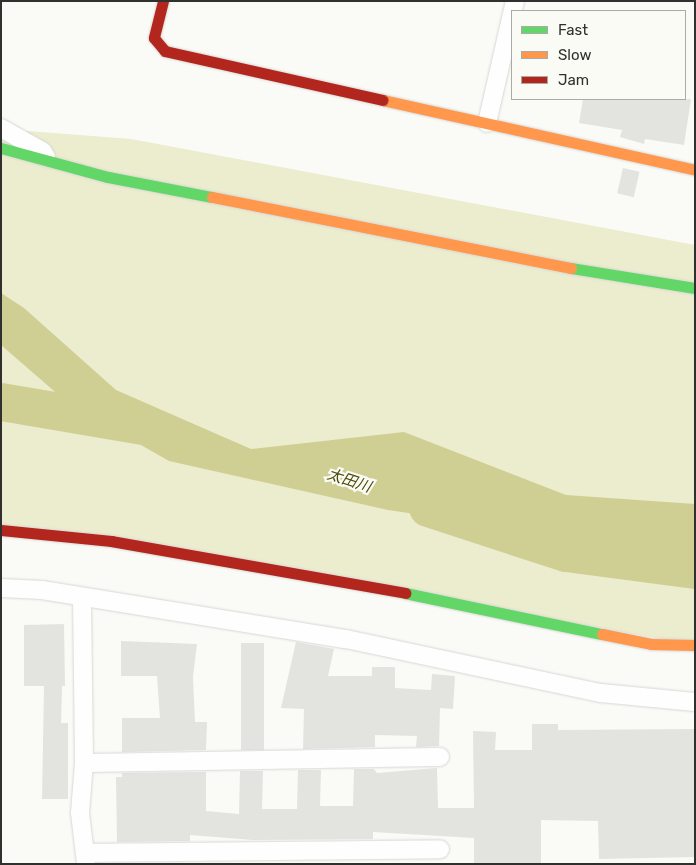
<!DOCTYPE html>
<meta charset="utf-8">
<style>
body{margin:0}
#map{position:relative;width:696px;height:865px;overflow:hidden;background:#fafaf6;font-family:Rubik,"Noto Sans JP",sans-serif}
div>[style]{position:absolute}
.green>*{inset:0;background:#ececce}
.water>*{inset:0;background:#d0cf93}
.river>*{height:38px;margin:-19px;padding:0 19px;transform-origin:19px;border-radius:19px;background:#d0cf93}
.building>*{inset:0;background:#e3e3e0;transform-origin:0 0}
.roads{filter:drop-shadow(0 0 1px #d7d7d5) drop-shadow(0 0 1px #d7d7d5)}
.street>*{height:18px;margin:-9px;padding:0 9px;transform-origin:9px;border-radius:9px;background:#fefefe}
.fast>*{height:11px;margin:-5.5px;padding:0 5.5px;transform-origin:5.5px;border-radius:5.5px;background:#63d668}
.slow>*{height:11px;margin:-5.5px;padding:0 5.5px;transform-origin:5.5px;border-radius:5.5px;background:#ff974d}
.jam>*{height:11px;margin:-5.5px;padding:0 5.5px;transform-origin:5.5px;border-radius:5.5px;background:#b3261e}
span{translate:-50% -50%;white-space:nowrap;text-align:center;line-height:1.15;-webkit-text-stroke:4.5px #fbfbf5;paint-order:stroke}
.water-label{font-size:15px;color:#4d4b07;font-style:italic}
.frame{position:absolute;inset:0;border:2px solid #30312f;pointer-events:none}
.legend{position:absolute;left:511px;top:10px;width:175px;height:90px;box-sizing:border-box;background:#fbfbf5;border:1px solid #aaaaa6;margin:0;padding:6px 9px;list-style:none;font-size:15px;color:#30312f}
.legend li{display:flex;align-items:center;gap:10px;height:25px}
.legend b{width:25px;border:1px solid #aaaaa6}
</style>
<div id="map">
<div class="green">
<i style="clip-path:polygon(1px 129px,131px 139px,695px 245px,695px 645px,173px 552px,1px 535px)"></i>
</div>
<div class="water">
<i style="clip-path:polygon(1px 293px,24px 308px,116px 390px,251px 449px,404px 432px,566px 495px,695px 504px,695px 555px,388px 510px,169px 461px,69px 404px,1px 345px)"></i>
</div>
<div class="river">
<i style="left:1px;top:402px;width:144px;rotate:9.6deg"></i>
<i style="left:428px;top:508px;width:145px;rotate:18.1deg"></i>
<i style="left:566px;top:553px;width:130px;rotate:7.5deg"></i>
</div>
<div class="building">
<i style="clip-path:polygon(583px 99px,691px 99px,684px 145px,645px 139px,644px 144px,620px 137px,622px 130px,579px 123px)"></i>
<i style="left:623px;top:168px;width:17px;height:26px;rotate:13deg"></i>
<i style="clip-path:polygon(64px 624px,65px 686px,62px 686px,61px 723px,68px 723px,68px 799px,42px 799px,44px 686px,24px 686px,24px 625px)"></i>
<i style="clip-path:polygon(121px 641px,197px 644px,193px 677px,195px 722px,207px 722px,206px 750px,122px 752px,122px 718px,160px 718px,157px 676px,121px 676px)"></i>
<i style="clip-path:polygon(296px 642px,334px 649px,328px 676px,372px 676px,372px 667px,395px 667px,395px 688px,431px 690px,432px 674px,455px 676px,453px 709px,440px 708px,439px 746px,416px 747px,417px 736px,375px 735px,375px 747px,303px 749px,304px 709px,281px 708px)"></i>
<i style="left:241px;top:643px;width:23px;height:107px"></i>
<i style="clip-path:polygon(532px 724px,558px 724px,558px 730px,695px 729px,695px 857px,599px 859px,598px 821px,541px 820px,541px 864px,474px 864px,474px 838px,373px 832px,373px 839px,253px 840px,190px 835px,190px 841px,117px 842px,116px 777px,122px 777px,122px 773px,206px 772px,206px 811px,239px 814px,240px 771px,263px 771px,262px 809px,297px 809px,298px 770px,321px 770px,320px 806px,353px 806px,354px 769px,374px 769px,377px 773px,437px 768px,438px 808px,474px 808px,473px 731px,496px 732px,495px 750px,532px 750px)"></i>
</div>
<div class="roads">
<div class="street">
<i style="left:487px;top:123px;width:125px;rotate:-77.1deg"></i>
<i style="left:1px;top:128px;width:47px;rotate:29.3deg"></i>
<i style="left:42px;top:151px;width:7px;rotate:56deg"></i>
<i style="left:1px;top:588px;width:41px;rotate:2.8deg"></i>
<i style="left:42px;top:590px;width:308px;rotate:9.2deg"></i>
<i style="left:346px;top:639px;width:261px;rotate:12deg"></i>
<i style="left:601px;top:693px;width:94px;rotate:5.5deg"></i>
<i style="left:82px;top:597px;width:166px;rotate:89.3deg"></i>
<i style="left:84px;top:763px;width:50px;rotate:94.6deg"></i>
<i style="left:80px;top:813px;width:50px;rotate:83.2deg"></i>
<i style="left:84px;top:763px;width:356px;rotate:-1deg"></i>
<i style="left:86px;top:853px;width:354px;rotate:-0.6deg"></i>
</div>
<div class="fast">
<i style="left:1px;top:148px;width:111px;rotate:15.2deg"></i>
<i style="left:108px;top:177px;width:106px;rotate:10.9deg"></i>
<i style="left:571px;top:268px;width:126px;rotate:9.2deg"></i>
<i style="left:405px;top:593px;width:201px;rotate:11.8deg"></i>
</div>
<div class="slow">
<i style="left:383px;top:100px;width:320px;rotate:12.6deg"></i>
<i style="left:212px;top:197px;width:366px;rotate:11.2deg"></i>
<i style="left:602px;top:634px;width:50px;rotate:11.5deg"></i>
<i style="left:651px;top:644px;width:44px;rotate:1.3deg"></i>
</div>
<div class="jam">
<i style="left:163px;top:1px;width:38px;rotate:104deg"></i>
<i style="left:154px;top:38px;width:17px;rotate:50deg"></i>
<i style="left:165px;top:51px;width:223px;rotate:12.7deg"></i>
<i style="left:1px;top:530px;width:111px;rotate:5.7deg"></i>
<i style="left:111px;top:541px;width:299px;rotate:10deg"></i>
</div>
</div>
<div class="water-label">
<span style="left:349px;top:481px;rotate:18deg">太田川</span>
</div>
<div class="frame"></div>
<ul class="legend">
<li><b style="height:6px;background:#63d668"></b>Fast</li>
<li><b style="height:6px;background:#ff974d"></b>Slow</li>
<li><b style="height:6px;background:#b3261e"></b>Jam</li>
</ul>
</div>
